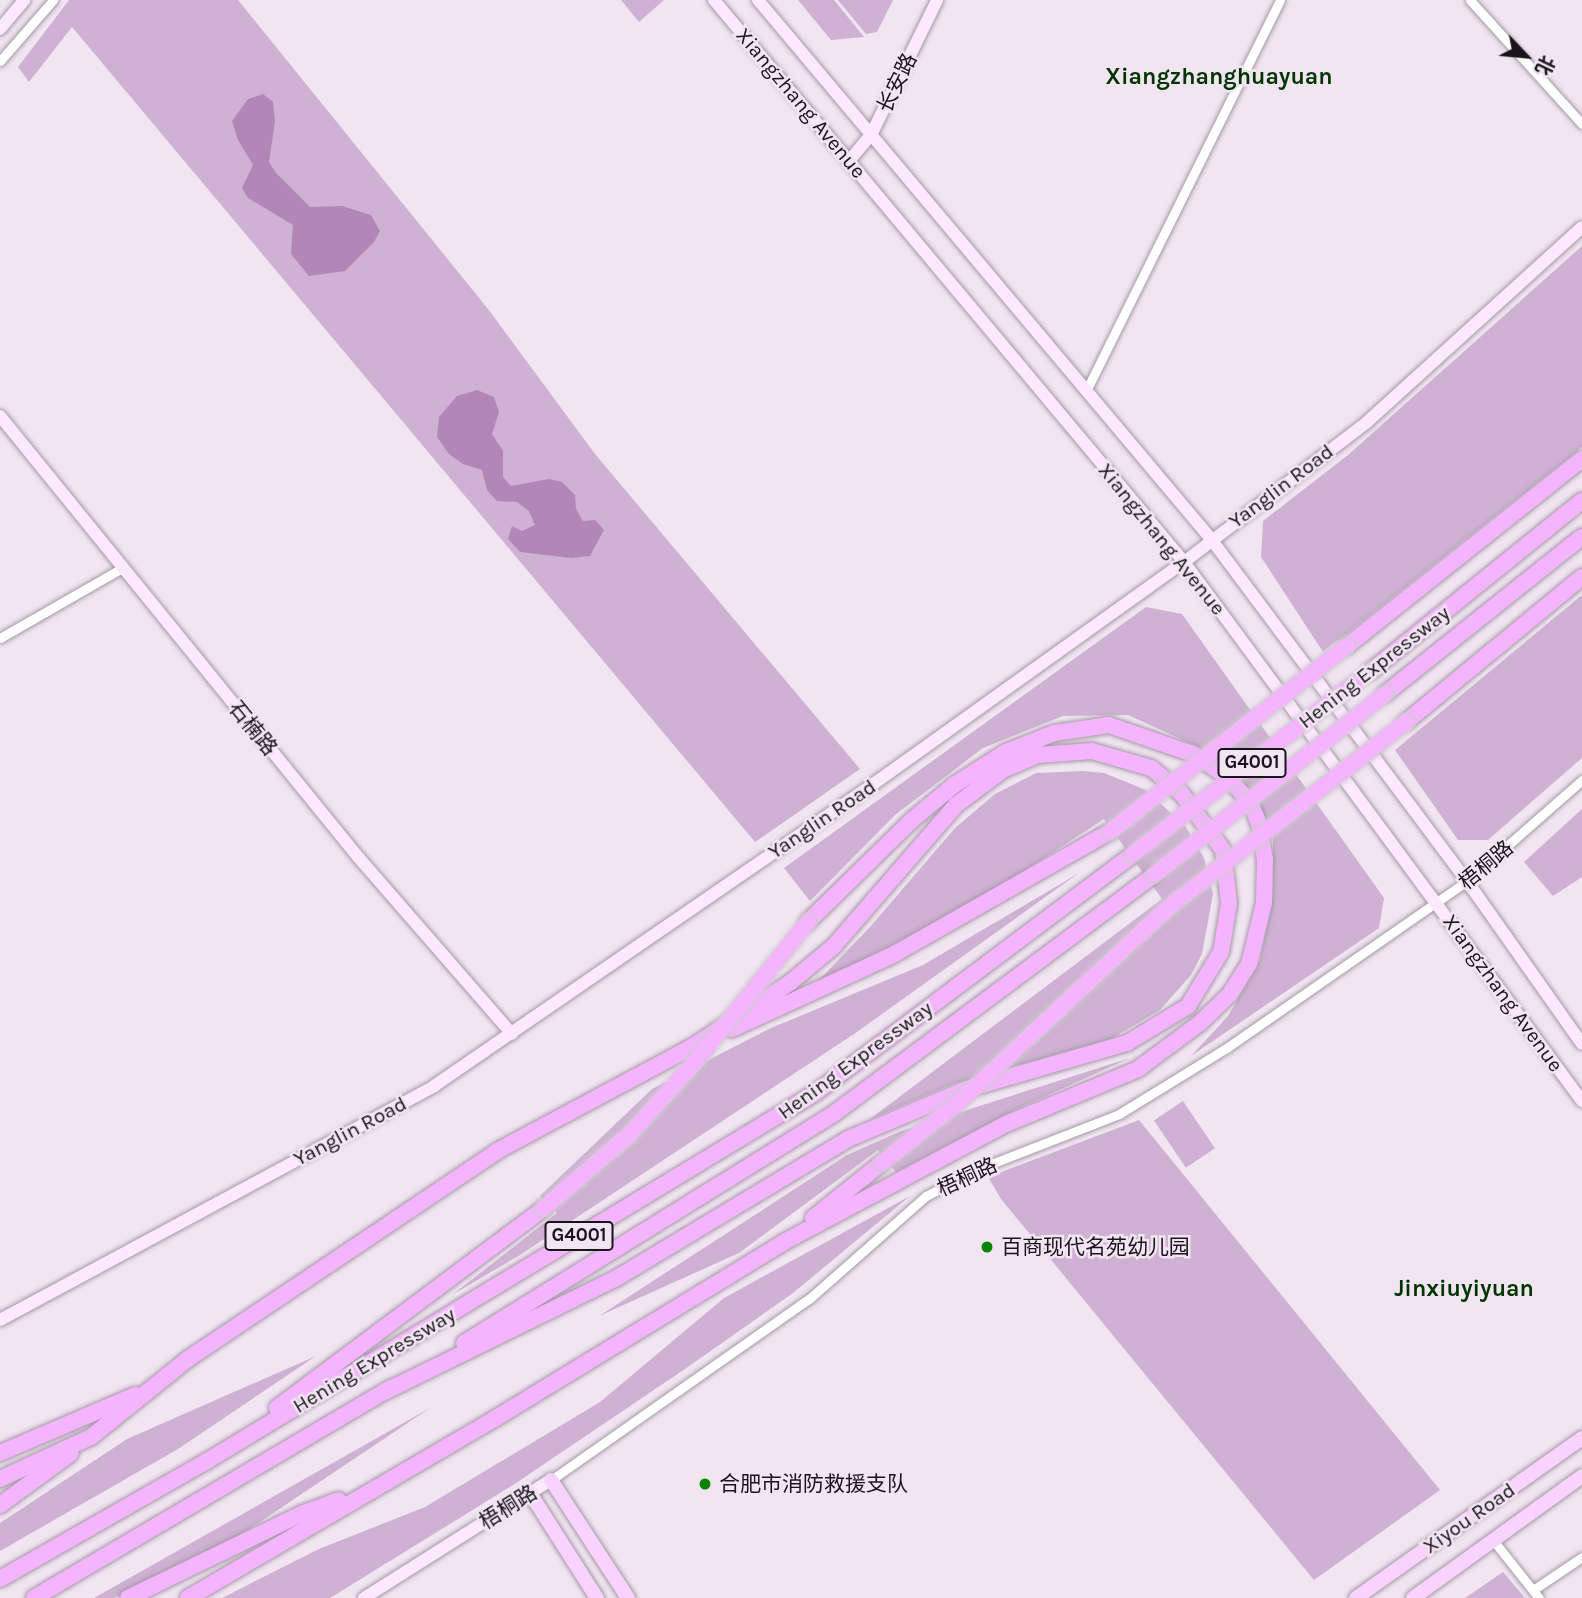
<!DOCTYPE html>
<meta charset="utf-8">
<style>
body{margin:0}
#map{position:relative;width:1582px;height:1598px;overflow:hidden;background:#f1e5f2;font-family:Karla,"Noto Sans SC",sans-serif}
div>[style]{position:absolute}
.green>*{inset:0;background:#cfb1d3;transform-origin:0 0}
.water>*{inset:0;background:#b287b8}
.roads{filter:drop-shadow(0 0 2px #a499a5) drop-shadow(0 0 2px #a499a5)}
.street>*{height:9px;margin:-4.5px;padding:0 4.5px;transform-origin:4.5px;border-radius:4.5px;background:#fff}
.secondary>*{height:12px;margin:-6px;padding:0 6px;transform-origin:6px;border-radius:6px;background:#fce8ff}
.primary>*{height:14px;margin:-7px;padding:0 7px;transform-origin:7px;border-radius:7px;background:#f9d2fe}
.highway>*{height:16px;margin:-8px;padding:0 8px;transform-origin:8px;border-radius:8px;background:#f5b4fe}
.bridges{filter:drop-shadow(0 0 2px #cccbcc) drop-shadow(0 0 2px #cccbcc)}
.highway-bridge>*{height:16px;margin:-8px;padding:0 8px;transform-origin:8px;border-radius:8px;background:#f5b4fe}
.dots>*{width:19px;height:19px;translate:-50% -50%;box-sizing:border-box;border:4px solid #f1e5f2;border-radius:50%}
span{translate:-50% -50%;white-space:nowrap;text-align:center;line-height:1.15;-webkit-text-stroke:5px #f1e5f2;paint-order:stroke}
.shield-label span{padding:2px 5px;background:#f1e5f2;border:2px solid;border-radius:5px;-webkit-text-stroke-width:0}
.shield-label{font-size:19px;color:#181419;font-weight:700}
.street-label{font-size:21px;color:#181419}
.poi-label{font-size:21px;color:#181419}
.left{translate:0 -50%;text-align:left}
.neighbourhood-label{font-size:23px;color:#003400;font-weight:700}
.north{position:absolute;left:1491px;top:21px;width:70px;height:70px;-webkit-text-stroke:5px #f1e5f2;paint-order:stroke;rotate:116deg;font-size:19px;font-weight:700;line-height:28px;text-align:center;color:#181419}
.north::after{content:'';display:block;margin:auto;width:24px;height:32px;background:#181419;clip-path:polygon(50% 0,100% 100%,50% 72%,0 100%)}
</style>
<div id="map">
<div class="green">
<i style="clip-path:polygon(69px 0,238px 0,488px 309px,595px 454px,860px 769px,755px 842px,72px 27px,29px 82px,18px 67px)"></i>
<i style="clip-path:polygon(621px 0,664px 0,639px 22px)"></i>
<i style="clip-path:polygon(798px 0,834px 0,864px 37px,831px 40px)"></i>
<i style="clip-path:polygon(838px 0,893px 0,877px 32px,866px 34px)"></i>
<i style="clip-path:polygon(1582px 246px,1582px 447px,1323px 652px,1261px 557px,1263px 521px,1348px 455px)"></i>
<i style="clip-path:polygon(1582px 595px,1582px 758px,1488px 840px,1458px 840px,1395px 750px)"></i>
<i style="clip-path:polygon(1146px 607px,1182px 614px,1384px 898px,1379px 928px,1191px 1056px,1228px 1016px,1260px 961px,1273px 896px,1273px 832px,1245px 784px,1194px 745px,1128px 715px,1063px 716px,983px 748px,895px 815px,810px 901px,784px 868px)"></i>
<i style="clip-path:polygon(1083px 771px,1104px 773px,1146px 790px,1186px 827px,1204px 858px,1213px 894px,1202px 954px,1191px 975px,1160px 1010px,1111px 1039px,955px 1083px,870px 1119px,1162px 899px,1104px 819px,970px 906px,816px 983px,870px 927px,955px 828px,995px 794px,1036px 773px)"></i>
<i style="clip-path:polygon(1582px 809px,1582px 877px,1553px 896px,1524px 862px)"></i>
<i style="clip-path:polygon(1079px 873px,854px 1034px,520px 1255px,452px 1295px,557px 1213px,540px 1196px,652px 1089px,771px 1028px,923px 965px)"></i>
<i style="clip-path:polygon(1130px 1058px,1017px 1109px,896px 1172px,878px 1150px,739px 1253px,599px 1316px,847px 1155px,901px 1131px)"></i>
<i style="left:1183px;top:1101px;width:57px;height:35px;rotate:56deg"></i>
<i style="clip-path:polygon(1139px 1120px,1440px 1490px,1314px 1580px,1001px 1199px,988px 1177px)"></i>
<i style="clip-path:polygon(910px 1196px,793px 1293px,682px 1371px,513px 1485px,330px 1598px,222px 1598px,319px 1549px,425px 1507px,600px 1402px,724px 1298px)"></i>
<i style="clip-path:polygon(316px 1356px,178px 1449px,0 1551px,0 1523px,127px 1439px)"></i>
<i style="clip-path:polygon(430px 1408px,239px 1536px,114px 1598px,94px 1598px)"></i>
<i style="clip-path:polygon(1503px 1572px,1525px 1598px,1465px 1598px)"></i>
</div>
<div class="water">
<i style="clip-path:polygon(263px 94px,273px 102px,275px 121px,269px 162px,276px 173px,310px 207px,342px 206px,371px 215px,380px 231px,374px 242px,345px 271px,309px 276px,291px 254px,293px 225px,248px 198px,242px 188px,253px 165px,238px 140px,232px 121px,248px 99px)"></i>
<i style="clip-path:polygon(477px 390px,494px 397px,499px 412px,492px 434px,503px 451px,503px 477px,511px 486px,549px 479px,562px 482px,575px 495px,576px 509px,583px 521px,595px 520px,604px 530px,590px 556px,571px 558px,520px 552px,508px 539px,512px 526px,522px 531px,535px 525px,529px 511px,517px 502px,497px 501px,487px 490px,482px 470px,463px 464px,449px 454px,437px 437px,439px 417px,457px 396px)"></i>
</div>
<div class="roads">
<div class="street">
<i style="left:1470px;top:0;width:167px;rotate:47.9deg"></i>
<i style="left:0;top:61px;width:81px;rotate:-49deg"></i>
<i style="left:1086px;top:391px;width:436px;rotate:-63.6deg"></i>
<i style="left:0;top:638px;width:141px;rotate:-29.8deg"></i>
<i style="left:551px;top:1480px;width:315px;rotate:-35.1deg"></i>
<i style="left:809px;top:1299px;width:156px;rotate:-41.4deg"></i>
<i style="left:926px;top:1196px;width:53px;rotate:-28deg"></i>
<i style="left:973px;top:1171px;width:157px;rotate:-21.3deg"></i>
<i style="left:1119px;top:1114px;width:128px;rotate:-31.6deg"></i>
<i style="left:1228px;top:1047px;width:291px;rotate:-34.8deg"></i>
<i style="left:1467px;top:881px;width:153px;rotate:-41.3deg"></i>
<i style="left:1493px;top:1540px;width:74px;rotate:51.6deg"></i>
<i style="left:1533px;top:1590px;width:59px;rotate:-34deg"></i>
</div>
<div class="secondary">
<i style="left:714px;top:0;width:733px;rotate:50.09deg"></i>
<i style="left:1184px;top:562px;width:670px;rotate:53.56deg"></i>
<i style="left:758px;top:0;width:704px;rotate:49.95deg"></i>
<i style="left:1211px;top:539px;width:427px;rotate:53.2deg"></i>
<i style="left:1467px;top:881px;width:199px;rotate:54.8deg"></i>
<i style="left:0;top:29px;width:38px;rotate:-50deg"></i>
<i style="left:849px;top:161px;width:34px;rotate:-50deg"></i>
<i style="left:871px;top:135px;width:150px;rotate:-63.9deg"></i>
<i style="left:0;top:416px;width:569px;rotate:50.92deg"></i>
<i style="left:359px;top:858px;width:233px;rotate:49deg"></i>
<i style="left:0;top:1320px;width:493px;rotate:-28.3deg"></i>
<i style="left:434px;top:1086px;width:535px;rotate:-34.49deg"></i>
<i style="left:875px;top:783px;width:380px;rotate:-35.6deg"></i>
<i style="left:1184px;top:562px;width:230px;rotate:-37.4deg"></i>
<i style="left:1367px;top:422px;width:290px;rotate:-42.2deg"></i>
<i style="left:364px;top:1598px;width:221px;rotate:-32.3deg"></i>
</div>
<div class="primary">
<i style="left:551px;top:1480px;width:141px;rotate:56.9deg"></i>
<i style="left:530px;top:1493px;width:125px;rotate:57.5deg"></i>
<i style="left:1356px;top:1598px;width:277px;rotate:-35.3deg"></i>
<i style="left:1413px;top:1598px;width:208px;rotate:-35.8deg"></i>
</div>
<div class="highway">
<i style="left:1347px;top:646px;width:300px;rotate:-38.5deg"></i>
<i style="left:1371px;top:671px;width:271px;rotate:-38.9deg"></i>
<i style="left:1385px;top:694px;width:252px;rotate:-38.6deg"></i>
<i style="left:1406px;top:722px;width:228px;rotate:-39.5deg"></i>
<i style="left:732px;top:1029px;width:175px;rotate:-24.7deg"></i>
<i style="left:891px;top:956px;width:253px;rotate:-29.6deg"></i>
<i style="left:813px;top:1218px;width:90px;rotate:-38.7deg"></i>
<i style="left:464px;top:1343px;width:433px;rotate:-31.8deg"></i>
<i style="left:832px;top:1115px;width:403px;rotate:-36.7deg"></i>
<i style="left:384px;top:1392px;width:257px;rotate:-26.1deg"></i>
<i style="left:615px;top:1279px;width:272px;rotate:-31deg"></i>
<i style="left:848px;top:1139px;width:126px;rotate:-22.9deg"></i>
<i style="left:964px;top:1090px;width:170px;rotate:-16.1deg"></i>
<i style="left:1127px;top:1043px;width:71px;rotate:-31.2deg"></i>
<i style="left:1188px;top:1006px;width:63px;rotate:-58.6deg"></i>
<i style="left:1221px;top:952px;width:50px;rotate:-80.7deg"></i>
<i style="left:1229px;top:903px;width:53px;rotate:-96.5deg"></i>
<i style="left:1223px;top:850px;width:71px;rotate:-126.4deg"></i>
<i style="left:1181px;top:793px;width:39px;rotate:-140deg"></i>
<i style="left:1151px;top:768px;width:61px;rotate:-163.9deg"></i>
<i style="left:1092px;top:751px;width:54px;rotate:175.8deg"></i>
<i style="left:1038px;top:755px;width:38px;rotate:157deg"></i>
<i style="left:1003px;top:770px;width:59px;rotate:143.3deg"></i>
<i style="left:956px;top:805px;width:186px;rotate:130.9deg"></i>
<i style="left:834px;top:946px;width:56px;rotate:140.1deg"></i>
<i style="left:791px;top:982px;width:118px;rotate:146.7deg"></i>
<i style="left:277px;top:1408px;width:334px;rotate:-36.8deg"></i>
<i style="left:0;top:1453px;width:147px;rotate:-23.2deg"></i>
<i style="left:0;top:1479px;width:100px;rotate:-24.8deg"></i>
<i style="left:91px;top:1437px;width:124px;rotate:-38.8deg"></i>
<i style="left:188px;top:1359px;width:372px;rotate:-33.9deg"></i>
<i style="left:497px;top:1151px;width:229px;rotate:-28.1deg"></i>
<i style="left:0;top:1505px;width:87px;rotate:-36.1deg"></i>
<i style="left:0;top:1579px;width:238px;rotate:-29.7deg"></i>
<i style="left:207px;top:1461px;width:711px;rotate:-31.18deg"></i>
<i style="left:815px;top:1093px;width:398px;rotate:-36.9deg"></i>
<i style="left:34px;top:1598px;width:414px;rotate:-30.5deg"></i>
<i style="left:128px;top:1598px;width:192px;rotate:-25.9deg"></i>
<i style="left:301px;top:1514px;width:40px;rotate:-20.2deg"></i>
<i style="left:188px;top:1598px;width:357px;rotate:-30.3deg"></i>
<i style="left:496px;top:1418px;width:338px;rotate:-31.4deg"></i>
<i style="left:784px;top:1242px;width:251px;rotate:-28deg"></i>
<i style="left:1006px;top:1124px;width:143px;rotate:-22.6deg"></i>
<i style="left:1138px;top:1069px;width:77px;rotate:-36.6deg"></i>
<i style="left:1200px;top:1023px;width:42px;rotate:-44deg"></i>
<i style="left:1230px;top:994px;width:36px;rotate:-58deg"></i>
<i style="left:1249px;top:964px;width:63px;rotate:-76.2deg"></i>
<i style="left:1264px;top:903px;width:43px;rotate:-88.7deg"></i>
<i style="left:1265px;top:860px;width:36px;rotate:-99deg"></i>
<i style="left:1259px;top:824px;width:24px;rotate:-112deg"></i>
<i style="left:1250px;top:802px;width:35px;rotate:-133deg"></i>
<i style="left:1226px;top:776px;width:40px;rotate:-146deg"></i>
<i style="left:1193px;top:754px;width:89px;rotate:-161deg"></i>
<i style="left:1109px;top:725px;width:56px;rotate:171.7deg"></i>
<i style="left:1054px;top:733px;width:52px;rotate:158.4deg"></i>
<i style="left:1006px;top:752px;width:62px;rotate:147.6deg"></i>
<i style="left:954px;top:785px;width:56px;rotate:140.1deg"></i>
<i style="left:911px;top:821px;width:144px;rotate:135.6deg"></i>
</div>
</div>
<div class="bridges">
<div class="highway-bridge">
<i style="left:1111px;top:831px;width:300px;rotate:-38.1deg"></i>
<i style="left:1133px;top:854px;width:300px;rotate:-37.6deg"></i>
<i style="left:1155px;top:874px;width:292px;rotate:-38deg"></i>
<i style="left:883px;top:1162px;width:97px;rotate:-38.3deg"></i>
<i style="left:959px;top:1102px;width:285px;rotate:-42.9deg"></i>
<i style="left:1168px;top:908px;width:302px;rotate:-38deg"></i>
<i style="left:544px;top:1208px;width:113px;rotate:-40.7deg"></i>
<i style="left:630px;top:1134px;width:97px;rotate:-47.9deg"></i>
<i style="left:695px;top:1062px;width:180px;rotate:-51.1deg"></i>
</div>
</div>
<div class="dots">
<i style="left:987px;top:1247px;background:#078502"></i>
<i style="left:705px;top:1484px;background:#078502"></i>
</div>
<div class="shield-label">
<span style="left:1252px;top:763px">G4001</span>
<span style="left:579px;top:1236px">G4001</span>
</div>
<div class="street-label">
<span style="left:897px;top:83px;rotate:-64deg">长安路</span>
<span style="left:801px;top:103px;rotate:50deg">Xiangzhang Avenue</span>
<span style="left:1281px;top:486px;rotate:-37deg">Yanglin Road</span>
<span style="left:1162px;top:539px;rotate:51deg">Xiangzhang Avenue</span>
<span style="left:1374px;top:667px;rotate:-38deg">Hening Expressway</span>
<span style="left:253px;top:728px;rotate:51deg">石楠路</span>
<span style="left:822px;top:819px;rotate:-34deg">Yanglin Road</span>
<span style="left:1486px;top:865px;rotate:-40deg">梧桐路</span>
<span style="left:1503px;top:993px;rotate:54deg">Xiangzhang Avenue</span>
<span style="left:855px;top:1060px;rotate:-36deg">Hening Expressway</span>
<span style="left:350px;top:1131px;rotate:-28deg">Yanglin Road</span>
<span style="left:967px;top:1177px;rotate:-25deg">梧桐路</span>
<span style="left:374px;top:1360px;rotate:-31deg">Hening Expressway</span>
<span style="left:508px;top:1507px;rotate:-32deg">梧桐路</span>
<span style="left:1469px;top:1518px;rotate:-35deg">Xiyou Road</span>
</div>
<div class="poi-label">
<span class="left" style="left:1001px;top:1247px">百商现代名苑幼儿园</span>
<span class="left" style="left:719px;top:1484px">合肥市消防救援支队</span>
</div>
<div class="neighbourhood-label">
<span style="left:1219px;top:77px">Xiangzhanghuayuan</span>
<span style="left:1464px;top:1289px">Jinxiuyiyuan</span>
</div>
<div class="north">北</div>
</div>
